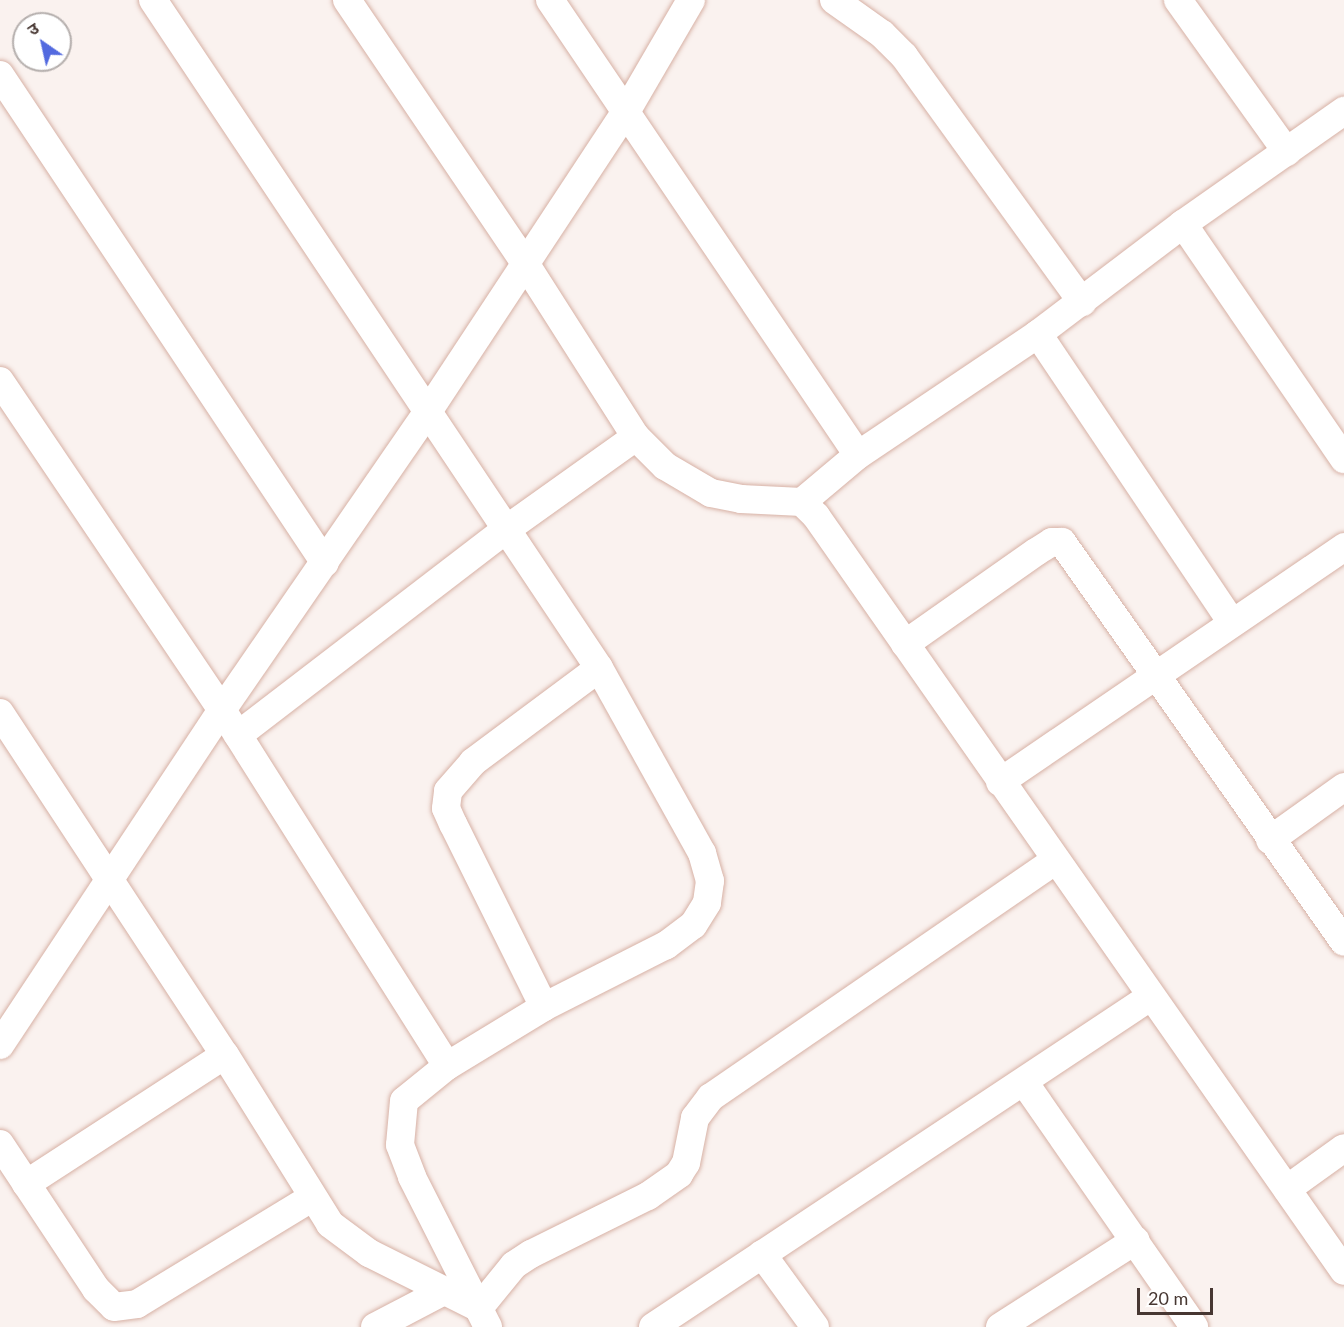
<!DOCTYPE html>
<meta charset="utf-8">
<style>
body{margin:0}
#map{position:relative;width:1344px;height:1327px;overflow:hidden;background:#faf2ef;font-family:Lato,"Noto Sans Devanagari",sans-serif}
div>[style]{position:absolute}
.roads{filter:drop-shadow(0 0 2px #d7b1a5) drop-shadow(0 0 2px #d7b1a5)}
.street>*{height:28px;margin:-14px;padding:0 14px;transform-origin:14px;border-radius:14px;background:#fff}
span{translate:-50% -50%;white-space:nowrap;text-align:center;line-height:1.15;-webkit-text-stroke:6px #fff;paint-order:stroke}
.north{position:absolute;left:12px;top:12px;width:60px;height:60px;box-sizing:border-box;background:#fff;border:2px solid #b5afad;border-radius:50%;rotate:326deg;font-size:16px;font-weight:700;line-height:24px;text-align:center;color:#473732}
.north::after{content:'';display:block;margin:auto;width:21px;height:27px;background:#536adf;clip-path:polygon(50% 0,100% 100%,50% 72%,0 100%)}
.scale{position:absolute;left:1137px;top:1288px;width:76px;height:27px;box-sizing:border-box;border:3px solid #473732;border-top:0;padding-left:8px;font-size:18px;line-height:21px;white-space:nowrap;color:#473732;-webkit-text-stroke:4px #fff;paint-order:stroke}
</style>
<div id="map">
<div class="roads">
<div class="street">
<i style="left:153px;top:0;width:803px;rotate:56.27deg"></i>
<i style="left:599px;top:668px;width:212px;rotate:60.9deg"></i>
<i style="left:702px;top:853px;width:29px;rotate:74deg"></i>
<i style="left:710px;top:881px;width:22px;rotate:98deg"></i>
<i style="left:707px;top:903px;width:26px;rotate:122deg"></i>
<i style="left:693px;top:925px;width:34px;rotate:143deg"></i>
<i style="left:666px;top:945px;width:137px;rotate:153.1deg"></i>
<i style="left:544px;top:1007px;width:114px;rotate:148.7deg"></i>
<i style="left:447px;top:1066px;width:55px;rotate:140.9deg"></i>
<i style="left:404px;top:1101px;width:44px;rotate:95.2deg"></i>
<i style="left:400px;top:1145px;width:34px;rotate:69deg"></i>
<i style="left:412px;top:1177px;width:168px;rotate:63.1deg"></i>
<i style="left:347px;top:0;width:318px;rotate:55.9deg"></i>
<i style="left:525px;top:263px;width:206px;rotate:57.5deg"></i>
<i style="left:550px;top:0;width:549px;rotate:55.91deg"></i>
<i style="left:834px;top:0;width:59px;rotate:35.3deg"></i>
<i style="left:882px;top:34px;width:31px;rotate:45deg"></i>
<i style="left:904px;top:56px;width:304px;rotate:54.1deg"></i>
<i style="left:1178px;top:0;width:187px;rotate:54.4deg"></i>
<i style="left:0;top:75px;width:586px;rotate:56.34deg"></i>
<i style="left:1183px;top:224px;width:285px;rotate:55.6deg"></i>
<i style="left:1038px;top:334px;width:348px;rotate:56.1deg"></i>
<i style="left:0;top:381px;width:397px;rotate:56deg"></i>
<i style="left:222px;top:710px;width:421px;rotate:57.7deg"></i>
<i style="left:802px;top:502px;width:73px;rotate:-40deg"></i>
<i style="left:858px;top:455px;width:217px;rotate:-33.9deg"></i>
<i style="left:1038px;top:334px;width:182px;rotate:-37.2deg"></i>
<i style="left:1183px;top:224px;width:197px;rotate:-35.1deg"></i>
<i style="left:905px;top:644px;width:160px;rotate:-35.1deg"></i>
<i style="left:1036px;top:552px;width:19px;rotate:-32deg"></i>
<i style="left:1052px;top:542px;width:10px"></i>
<i style="left:1062px;top:542px;width:489px;rotate:54.8deg"></i>
<i style="left:0;top:713px;width:409px;rotate:56.7deg"></i>
<i style="left:225px;top:1055px;width:199px;rotate:58.1deg"></i>
<i style="left:330px;top:1224px;width:49px;rotate:36.6deg"></i>
<i style="left:369px;top:1253px;width:123px;rotate:26.6deg"></i>
<i style="left:479px;top:1308px;width:55px;rotate:-50.9deg"></i>
<i style="left:514px;top:1265px;width:20px;rotate:-33deg"></i>
<i style="left:531px;top:1254px;width:131px;rotate:-26.4deg"></i>
<i style="left:648px;top:1196px;width:38px;rotate:-35deg"></i>
<i style="left:679px;top:1174px;width:13px;rotate:-58deg"></i>
<i style="left:686px;top:1163px;width:46px;rotate:-78.7deg"></i>
<i style="left:695px;top:1118px;width:26px;rotate:-53deg"></i>
<i style="left:711px;top:1097px;width:417px;rotate:-34.5deg"></i>
<i style="left:238px;top:735px;width:335px;rotate:-37.5deg"></i>
<i style="left:504px;top:531px;width:162px;rotate:-35.5deg"></i>
<i style="left:636px;top:437px;width:41px;rotate:45deg"></i>
<i style="left:665px;top:466px;width:53px;rotate:30.4deg"></i>
<i style="left:711px;top:493px;width:31px;rotate:11deg"></i>
<i style="left:741px;top:499px;width:61px;rotate:2.8deg"></i>
<i style="left:802px;top:502px;width:20px;rotate:45deg"></i>
<i style="left:816px;top:516px;width:921px;rotate:55.03deg"></i>
<i style="left:1000px;top:782px;width:417px;rotate:-34.3deg"></i>
<i style="left:1270px;top:840px;width:91px;rotate:-35.6deg"></i>
<i style="left:544px;top:1007px;width:204px;rotate:-116.4deg"></i>
<i style="left:453px;top:824px;width:17px;rotate:-114deg"></i>
<i style="left:446px;top:808px;width:17px;rotate:-83deg"></i>
<i style="left:448px;top:791px;width:38px;rotate:-49deg"></i>
<i style="left:473px;top:762px;width:157px;rotate:-36.7deg"></i>
<i style="left:0;top:1045px;width:402px;rotate:-56.5deg"></i>
<i style="left:222px;top:710px;width:361px;rotate:-55.4deg"></i>
<i style="left:427px;top:413px;width:363px;rotate:-56.6deg"></i>
<i style="left:627px;top:110px;width:127px;rotate:-59.8deg"></i>
<i style="left:1024px;top:1082px;width:298px;rotate:55.2deg"></i>
<i style="left:0;top:1144px;width:174px;rotate:56.5deg"></i>
<i style="left:96px;top:1289px;width:25px;rotate:45deg"></i>
<i style="left:114px;top:1307px;width:23px;rotate:-7deg"></i>
<i style="left:137px;top:1304px;width:204px;rotate:-31.3deg"></i>
<i style="left:26px;top:1184px;width:237px;rotate:-33deg"></i>
<i style="left:1287px;top:1189px;width:70px;rotate:-35.7deg"></i>
<i style="left:762px;top:1254px;width:90px;rotate:54deg"></i>
<i style="left:375px;top:1327px;width:78px;rotate:-27.6deg"></i>
<i style="left:653px;top:1327px;width:597px;rotate:-33.58deg"></i>
<i style="left:1000px;top:1327px;width:161px;rotate:-32.6deg"></i>
</div>
</div>
<div class="north">उ</div>
<div class="scale">20 m</div>
</div>
